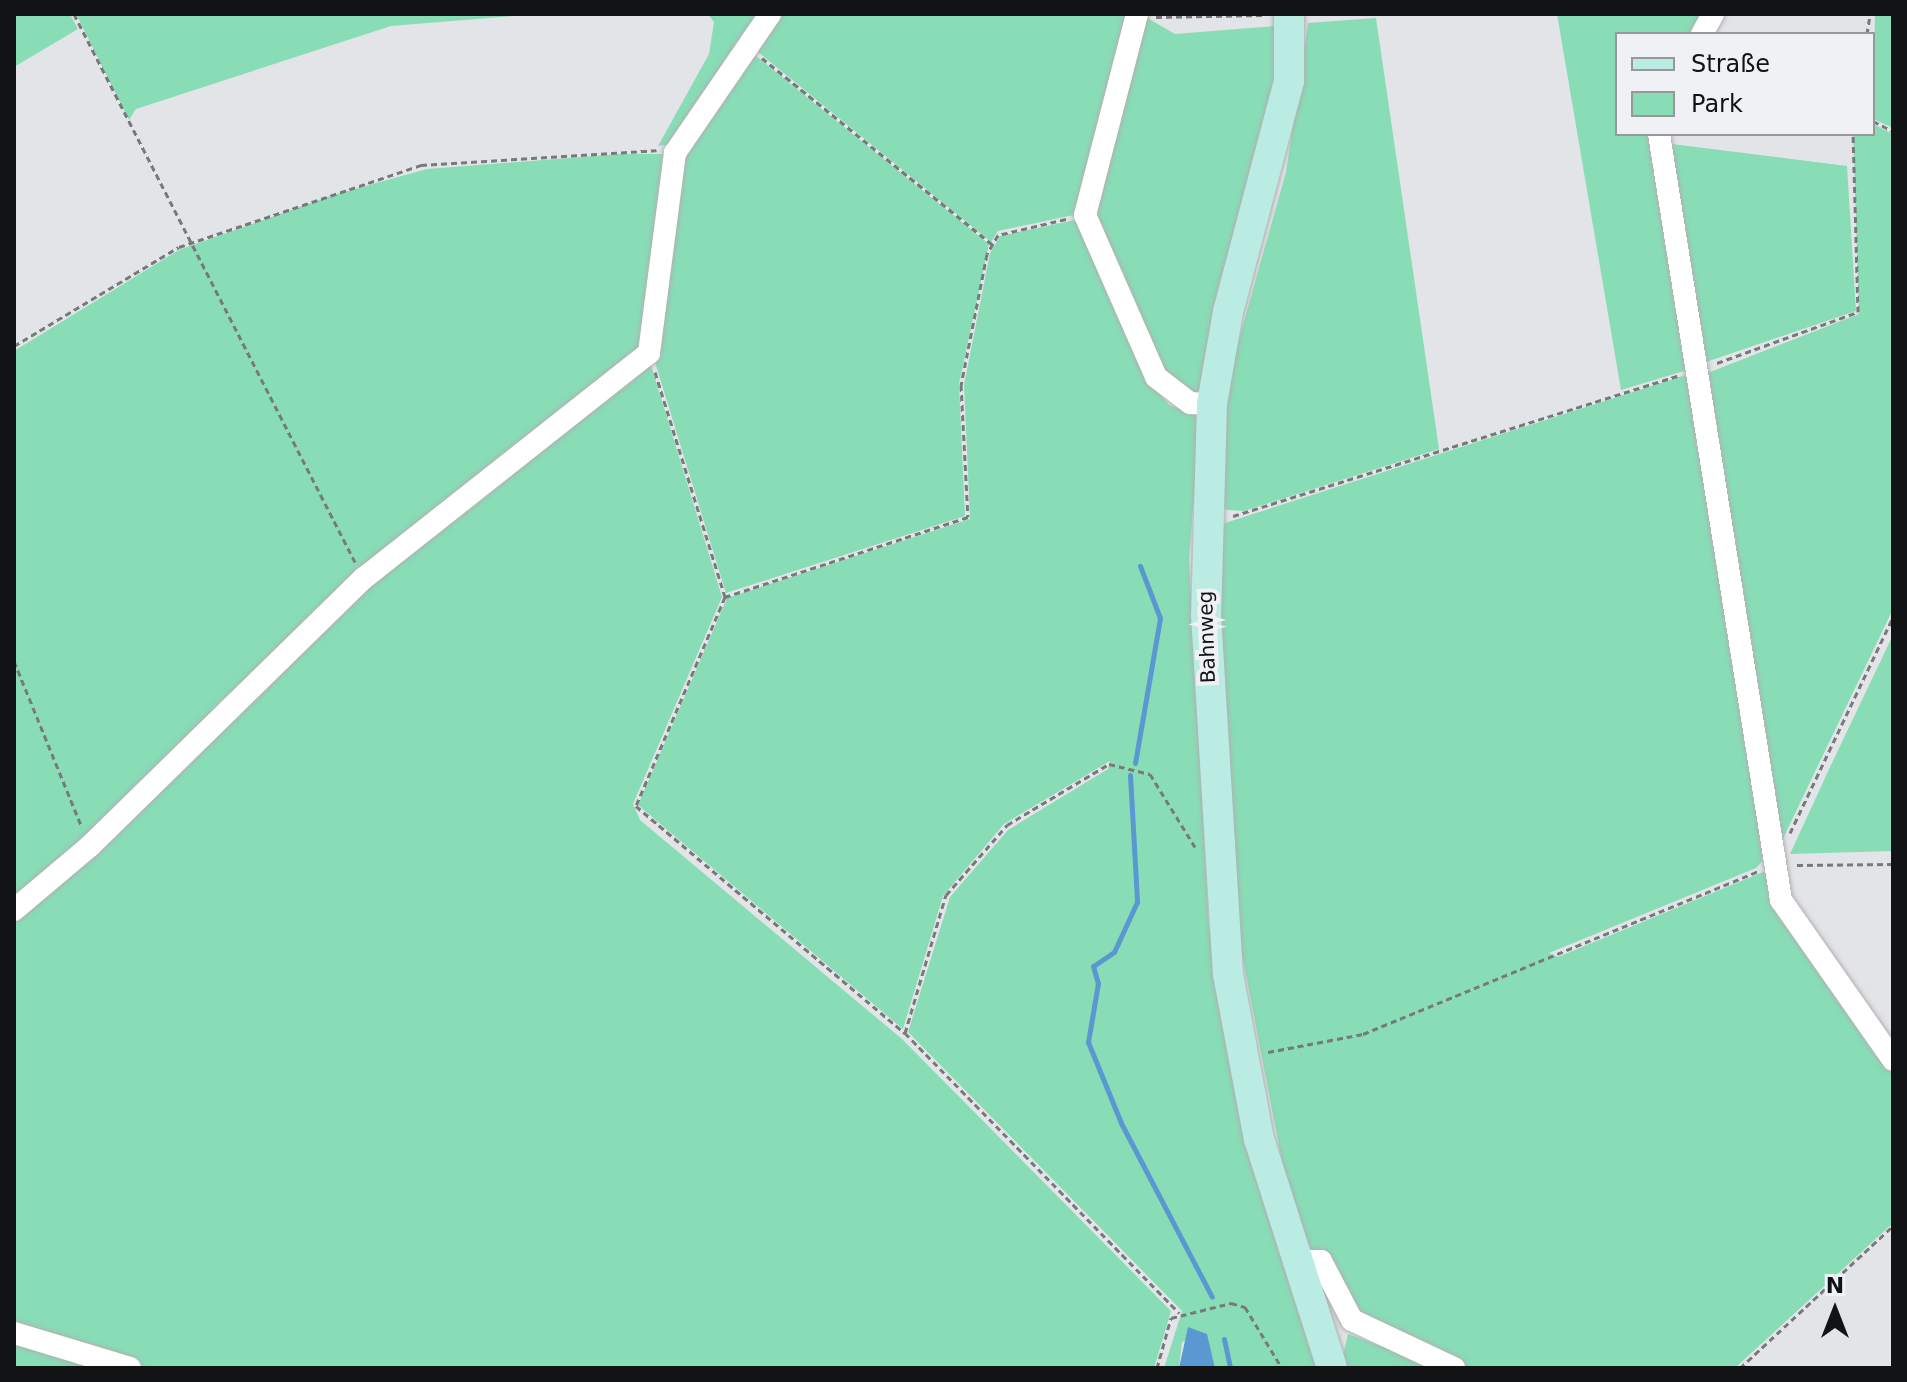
<!DOCTYPE html>
<meta charset="utf-8">
<style>
body{margin:0}
#map{position:relative;width:1907px;height:1382px;overflow:hidden;background:#e3e4e7;font-family:"DejaVu Sans",sans-serif}
div>[style]{position:absolute}
.green>*{inset:0;background:#88ddb6}
.water>*{inset:0;background:#5a98d2}
.stream>*{height:5px;margin:-2.5px;padding:0 2.5px;transform-origin:2.5px;border-radius:2.5px;background:#5a98d2}
.path>*{height:3px;margin-top:-1.5px;transform-origin:0;background:repeating-linear-gradient(90deg,#78797b 0 6px,transparent 0 10px)}
.roads{filter:drop-shadow(0 0 2px #afb0b3) drop-shadow(0 0 2px #afb0b3)}
.minor>*{height:22px;margin:-11px;padding:0 11px;transform-origin:11px;border-radius:11px;background:#fff}
.secondary>*{height:30px;margin:-15px;padding:0 15px;transform-origin:15px;border-radius:15px;background:#bbece4}
span{translate:-50% -50%;white-space:nowrap;text-align:center;line-height:1.15;-webkit-text-stroke:8px #f0f1f4;paint-order:stroke}
.street-label{font-size:20px;color:#121314}
.frame{position:absolute;inset:0;border:16px solid #121314;pointer-events:none}
.legend{position:absolute;left:1615px;top:32px;width:260px;height:104px;box-sizing:border-box;background:#f0f1f4;border:2px solid #97989a;margin:0;padding:10px 14px;list-style:none;font-size:24px;color:#121314}
.legend li{display:flex;align-items:center;gap:16px;height:40px}
.legend b{width:40px;border:2px solid #97989a}
.north{position:absolute;left:1795px;top:1270px;width:80px;height:80px;-webkit-text-stroke:6px #f0f1f4;paint-order:stroke;rotate:0deg;font-size:22px;font-weight:700;line-height:32px;text-align:center;color:#121314}
.north::after{content:'';display:block;margin:auto;width:28px;height:36px;background:#121314;clip-path:polygon(50% 0,100% 100%,50% 72%,0 100%)}
</style>
<div id="map">
<div class="green">
<i style="clip-path:polygon(14px 14px,70px 14px,78px 29px,14px 67px)"></i>
<i style="clip-path:polygon(76px 14px,538px 14px,391px 26px,136px 109px,129px 120px)"></i>
<i style="clip-path:polygon(708px 14px,761px 14px,672px 144px,658px 146px,709px 54px,714px 22px)"></i>
<i style="clip-path:polygon(775px 14px,1133px 14px,1078px 214px,998px 231px,991px 242px,752px 47px)"></i>
<i style="clip-path:polygon(1557px 14px,1705px 14px,1697px 34px,1617px 34px,1617px 134px,1656px 134px,1694px 368px,1621px 390px)"></i>
<i style="clip-path:polygon(1875px 14px,1893px 14px,1893px 128px,1873px 119px)"></i>
<i style="clip-path:polygon(1144px 16px,1175px 34px,1274px 26px,1277px 94px,1205px 395px,1191px 399px,1164px 378px,1092px 220px)"></i>
<i style="clip-path:polygon(1376px 18px,1439px 449px,1244px 511px,1227px 510px,1216px 501px,1227px 382px,1286px 172px,1308px 23px)"></i>
<i style="clip-path:polygon(755px 55px,989px 244px,959px 384px,965px 516px,726px 593px,654px 359px,677px 168px,746px 57px)"></i>
<i style="clip-path:polygon(1873px 124px,1893px 134px,1893px 609px,1778px 849px,1705px 374px,1859px 314px,1853px 134px,1873px 134px)"></i>
<i style="clip-path:polygon(1664px 143px,1847px 166px,1856px 311px,1706px 362px)"></i>
<i style="clip-path:polygon(620px 154px,665px 154px,642px 347px,205px 714px,650px 362px,722px 597px,633px 804px,640px 820px,902px 1039px,1171px 1311px,1154px 1368px,149px 1368px,14px 1326px,14px 351px,179px 250px,333px 195px,427px 169px)"></i>
<i style="clip-path:polygon(1080px 219px,1154px 387px,1169px 405px,1200px 416px,1189px 559px,1209px 928px,1242px 1120px,1318px 1368px,1215px 1368px,1206px 1334px,1182px 1342px,1179px 1368px,1164px 1368px,1182px 1311px,908px 1032px,950px 897px,1008px 830px,1108px 769px,1110px 761px,1004px 824px,943px 896px,903px 1029px,638px 805px,727px 598px,970px 519px,964px 385px,990px 253px,1000px 236px)"></i>
<i style="clip-path:polygon(1692px 373px,1767px 856px,1756px 868px,1549px 953px,1558px 957px,1768px 870px,1893px 1064px,1893px 1223px,1735px 1368px,1475px 1368px,1446px 1361px,1360px 1319px,1299px 1250px,1237px 928px,1217px 539px,1225px 523px)"></i>
<i style="clip-path:polygon(1893px 635px,1893px 851px,1790px 854px,1831px 765px)"></i>
<i style="clip-path:polygon(1348px 1334px,1439px 1368px,1340px 1368px)"></i>
<i style="clip-path:polygon(14px 1342px,103px 1368px,14px 1368px)"></i>
</div>
<div class="water">
<i style="clip-path:polygon(1188px 1327px,1207px 1334px,1215px 1368px,1179px 1368px)"></i>
</div>
<div class="stream">
<i style="left:1135px;top:763px;width:147px;rotate:-80.2deg"></i>
<i style="left:1160px;top:618px;width:56px;rotate:-111deg"></i>
<i style="left:1130px;top:775px;width:127px;rotate:86.8deg"></i>
<i style="left:1137px;top:902px;width:55px;rotate:114.7deg"></i>
<i style="left:1114px;top:952px;width:25px;rotate:146deg"></i>
<i style="left:1093px;top:966px;width:18px;rotate:74deg"></i>
<i style="left:1098px;top:983px;width:60px;rotate:99.6deg"></i>
<i style="left:1088px;top:1042px;width:87px;rotate:67.8deg"></i>
<i style="left:1121px;top:1123px;width:196px;rotate:62.4deg"></i>
<i style="left:1224px;top:1339px;width:30px;rotate:78deg"></i>
</div>
<div class="path">
<i style="left:74px;top:14px;width:616px;rotate:62.85deg"></i>
<i style="left:1156px;top:17px;width:109px;rotate:-1.1deg"></i>
<i style="left:1867px;top:34px;width:20px;rotate:-81deg"></i>
<i style="left:762px;top:58px;width:296px;rotate:39deg"></i>
<i style="left:1873px;top:121px;width:22px;rotate:27deg"></i>
<i style="left:1066px;top:219px;width:70px;rotate:166.8deg"></i>
<i style="left:998px;top:235px;width:22px;rotate:120deg"></i>
<i style="left:987px;top:254px;width:134px;rotate:101.2deg"></i>
<i style="left:961px;top:385px;width:132px;rotate:87deg"></i>
<i style="left:968px;top:517px;width:256px;rotate:161.8deg"></i>
<i style="left:725px;top:597px;width:227px;rotate:113.1deg"></i>
<i style="left:636px;top:806px;width:352px;rotate:40.2deg"></i>
<i style="left:905px;top:1033px;width:392px;rotate:45.6deg"></i>
<i style="left:14px;top:346px;width:192px;rotate:-31deg"></i>
<i style="left:179px;top:247px;width:256px;rotate:-18.7deg"></i>
<i style="left:421px;top:165px;width:236px;rotate:-3.6deg"></i>
<i style="left:1717px;top:363px;width:150px;rotate:-19.9deg"></i>
<i style="left:1858px;top:312px;width:178px;rotate:-91.6deg"></i>
<i style="left:655px;top:372px;width:236px;rotate:72.7deg"></i>
<i style="left:1233px;top:516px;width:468px;rotate:-17.5deg"></i>
<i style="left:14px;top:661px;width:180px;rotate:67.8deg"></i>
<i style="left:1790px;top:833px;width:239px;rotate:-64.5deg"></i>
<i style="left:1797px;top:865px;width:96px;rotate:-0.6deg"></i>
<i style="left:905px;top:1033px;width:144px;rotate:-73.5deg"></i>
<i style="left:946px;top:895px;width:93px;rotate:-48.9deg"></i>
<i style="left:1007px;top:825px;width:119px;rotate:-30.9deg"></i>
<i style="left:1109px;top:764px;width:42px;rotate:13.7deg"></i>
<i style="left:1150px;top:774px;width:86px;rotate:58.3deg"></i>
<i style="left:1268px;top:1052px;width:97px;rotate:-10.7deg"></i>
<i style="left:1363px;top:1034px;width:427px;rotate:-22.4deg"></i>
<i style="left:1157px;top:1368px;width:52px;rotate:-74.4deg"></i>
<i style="left:1171px;top:1318px;width:62px;rotate:-14deg"></i>
<i style="left:1231px;top:1303px;width:15px;rotate:16deg"></i>
<i style="left:1245px;top:1307px;width:71px;rotate:58.8deg"></i>
<i style="left:1740px;top:1368px;width:209px;rotate:-42.9deg"></i>
</div>
<div class="roads">
<div class="minor">
<i style="left:1137px;top:14px;width:208px;rotate:104.5deg"></i>
<i style="left:1085px;top:215px;width:177px;rotate:66.3deg"></i>
<i style="left:1156px;top:377px;width:43px;rotate:37.4deg"></i>
<i style="left:1190px;top:403px;width:22px;rotate:3deg"></i>
<i style="left:1702px;top:34px;width:23px;rotate:-61deg"></i>
<i style="left:1659px;top:134px;width:776px;rotate:80.95deg"></i>
<i style="left:1781px;top:900px;width:195px;rotate:55deg"></i>
<i style="left:14px;top:910px;width:99px;rotate:-40.1deg"></i>
<i style="left:90px;top:846px;width:383px;rotate:-44.4deg"></i>
<i style="left:364px;top:578px;width:363px;rotate:-38.3deg"></i>
<i style="left:649px;top:353px;width:202px;rotate:-82.6deg"></i>
<i style="left:675px;top:153px;width:168px;rotate:-55.6deg"></i>
<i style="left:1294px;top:1261px;width:27px"></i>
<i style="left:1321px;top:1261px;width:67px;rotate:62.3deg"></i>
<i style="left:1352px;top:1320px;width:113px;rotate:25.2deg"></i>
<i style="left:14px;top:1333px;width:121px;rotate:16.8deg"></i>
</div>
<div class="secondary">
<i style="left:1289px;top:14px;width:67px;rotate:90deg"></i>
<i style="left:1289px;top:81px;width:239px;rotate:104.8deg"></i>
<i style="left:1228px;top:312px;width:93px;rotate:99.9deg"></i>
<i style="left:1212px;top:404px;width:211px;rotate:91.6deg"></i>
<i style="left:1206px;top:615px;width:360px;rotate:86.5deg"></i>
<i style="left:1228px;top:974px;width:168px;rotate:79.4deg"></i>
<i style="left:1259px;top:1139px;width:240px;rotate:72.3deg"></i>
</div>
</div>
<div class="street-label">
<span style="left:1207px;top:637px;rotate:-92deg">Bahnweg</span>
</div>
<div class="frame"></div>
<ul class="legend">
<li><b style="height:10px;background:#bbece4"></b>Straße</li>
<li><b style="height:22px;background:#88ddb6"></b>Park</li>
</ul>
<div class="north">N</div>
</div>
